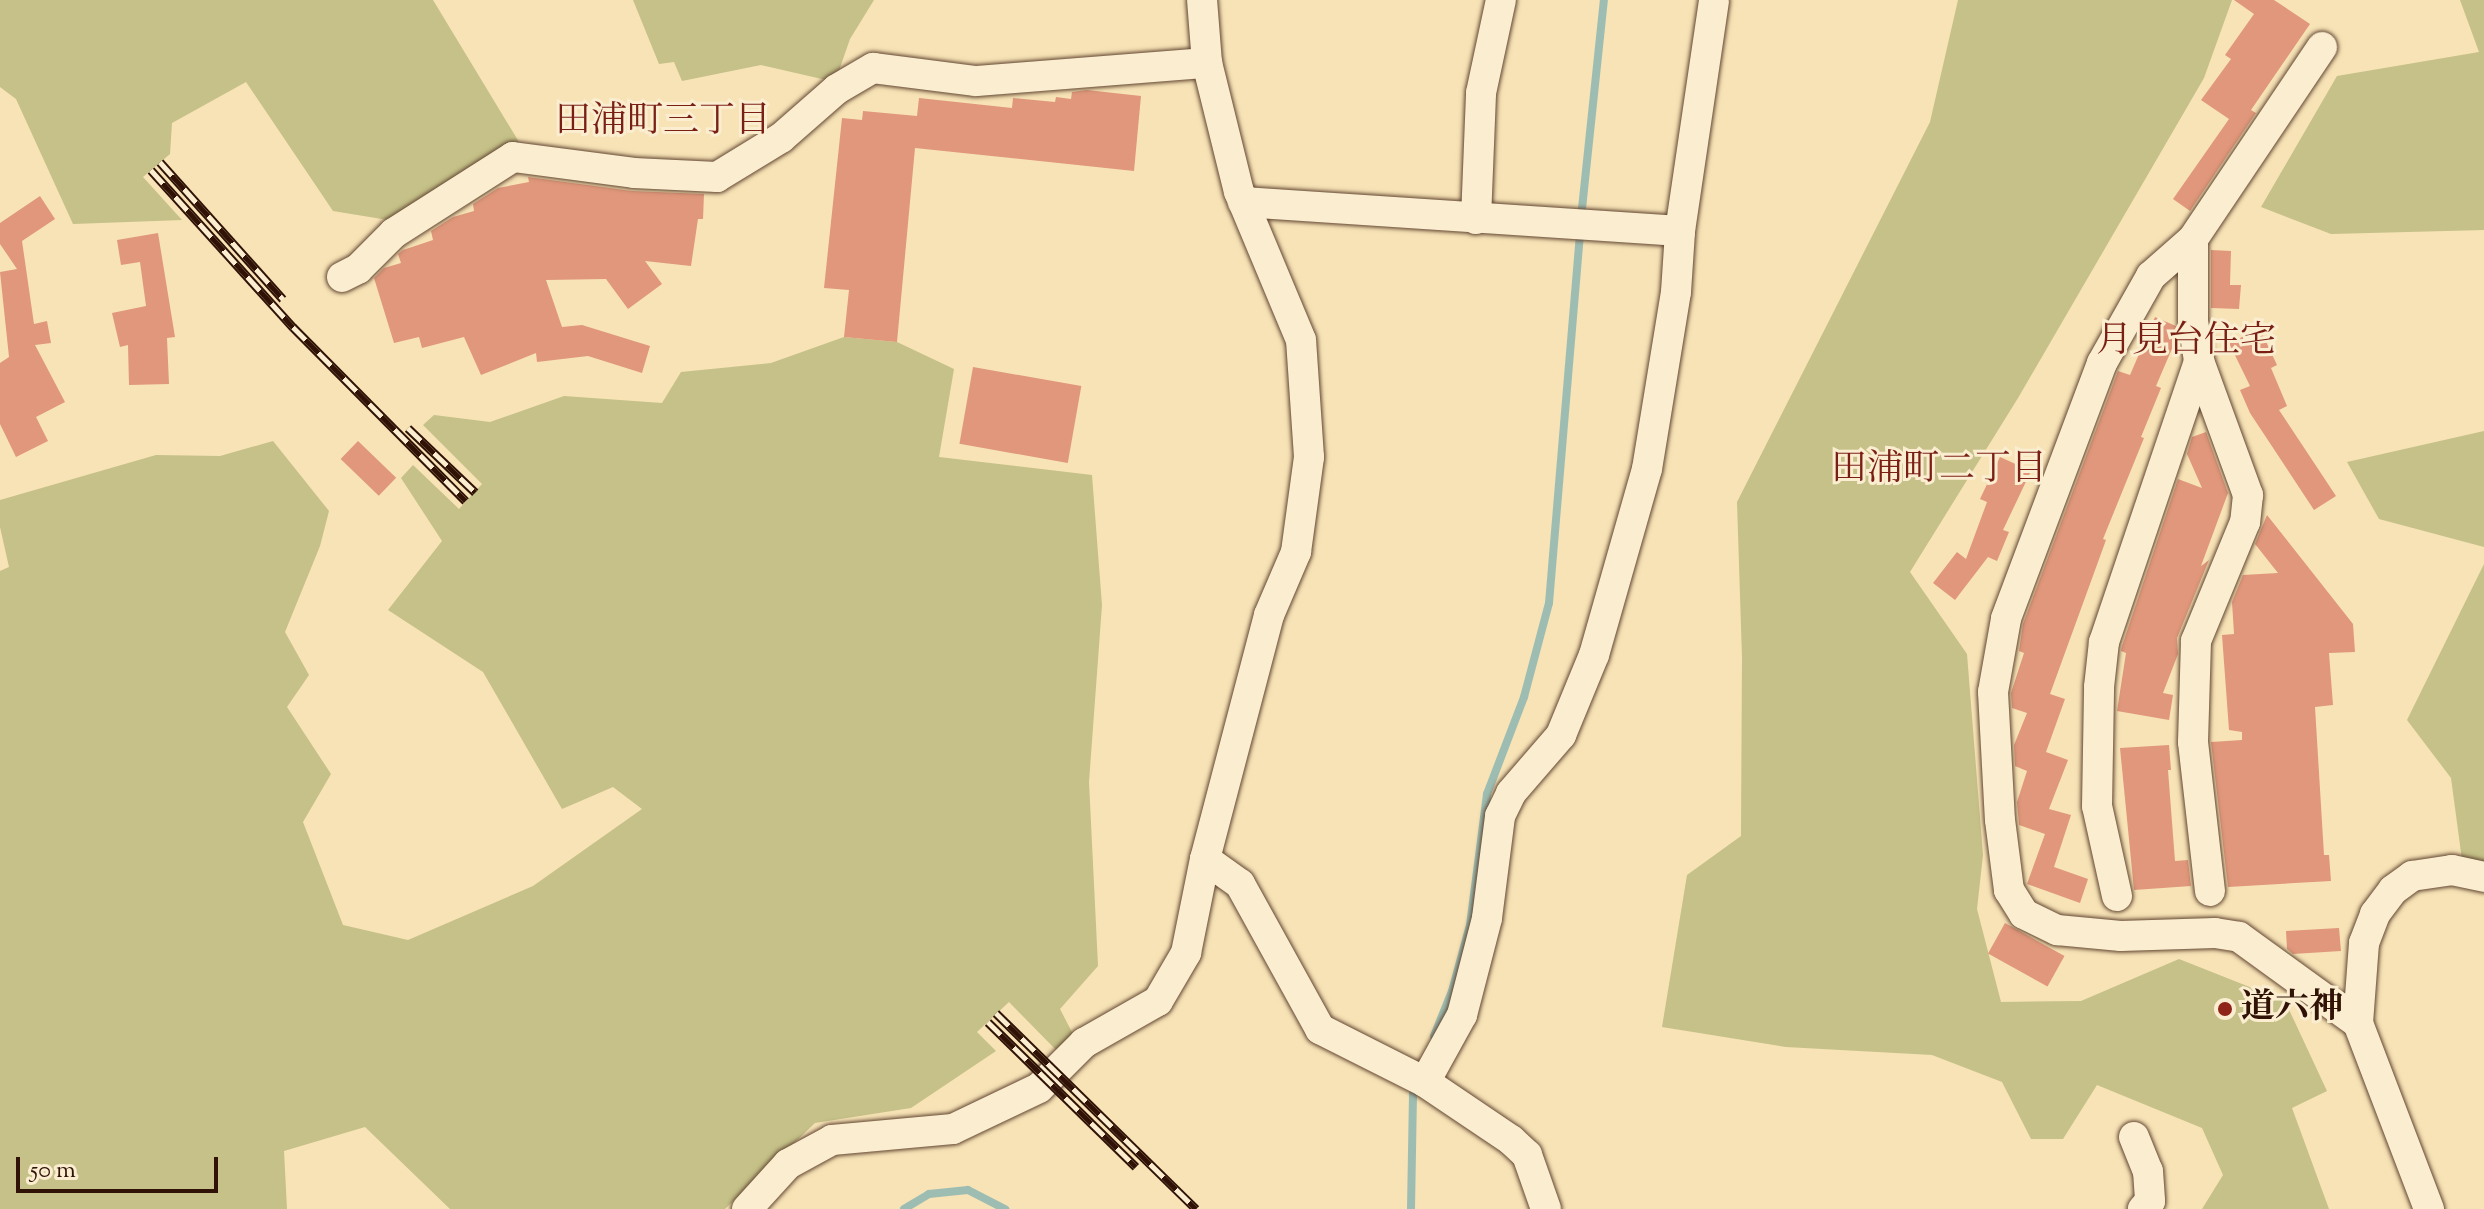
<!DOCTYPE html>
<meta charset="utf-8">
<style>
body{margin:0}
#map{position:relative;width:2484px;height:1209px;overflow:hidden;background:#f7e3b6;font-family:"Sorts Mill Goudy","Noto Serif JP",serif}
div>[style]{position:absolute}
.green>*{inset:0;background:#c5c188}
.stream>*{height:8px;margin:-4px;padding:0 4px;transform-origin:4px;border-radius:4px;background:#9ebdb2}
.building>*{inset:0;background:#e0977b;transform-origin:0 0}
.roads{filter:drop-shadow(0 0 2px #624632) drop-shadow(0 0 2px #624632)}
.minor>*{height:30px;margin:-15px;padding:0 15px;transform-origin:15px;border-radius:15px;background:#faedd0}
.rail>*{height:9px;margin-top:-4.5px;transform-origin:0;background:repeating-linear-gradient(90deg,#faedd0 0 18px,#301206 0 36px);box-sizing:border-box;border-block:2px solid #301206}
.dots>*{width:22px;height:22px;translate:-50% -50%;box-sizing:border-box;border:4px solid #faedd0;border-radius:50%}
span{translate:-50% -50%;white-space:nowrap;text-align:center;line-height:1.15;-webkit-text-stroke:6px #faedd0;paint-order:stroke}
.poi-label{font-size:34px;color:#301206;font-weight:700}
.left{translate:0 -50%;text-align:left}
.neighbourhood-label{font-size:36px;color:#7a1f14}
.scale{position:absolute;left:16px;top:1157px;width:202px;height:36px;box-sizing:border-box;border:4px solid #301206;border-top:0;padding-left:10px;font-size:24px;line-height:28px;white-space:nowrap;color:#301206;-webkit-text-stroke:6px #faedd0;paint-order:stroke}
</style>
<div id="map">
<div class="green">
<i style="clip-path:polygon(0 0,433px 0,519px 142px,394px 221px,333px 211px,246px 82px,172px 123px,170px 154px,143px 177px,182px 220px,73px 224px,16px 99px,0 87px)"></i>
<i style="clip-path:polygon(633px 0,874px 0,850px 39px,835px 82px,761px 65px,682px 81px,674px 62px,659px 64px)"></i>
<i style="clip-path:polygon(1958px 0,2232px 0,2204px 78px,2018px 398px,1910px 572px,1967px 654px,1983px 855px,1977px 909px,2001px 1002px,2081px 1001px,2179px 959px,2285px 1001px,2327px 1091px,2292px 1108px,2329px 1209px,2202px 1209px,2223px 1175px,2202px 1128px,2097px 1085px,2063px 1139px,2031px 1139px,2002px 1082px,1932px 1055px,1786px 1047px,1662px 1027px,1687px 875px,1741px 836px,1742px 657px,1737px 502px,1930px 122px)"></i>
<i style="clip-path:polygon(2460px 0,2484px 0,2484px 230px,2331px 234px,2261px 207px,2337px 76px,2479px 52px)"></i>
<i style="clip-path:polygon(844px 337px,897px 342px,954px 369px,939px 457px,1092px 475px,1102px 605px,1089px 782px,1098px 966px,1060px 1009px,1075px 1038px,1060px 1054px,1009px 1002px,977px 1032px,996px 1051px,911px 1108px,815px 1123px,725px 1209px,450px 1209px,365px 1127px,284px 1151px,287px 1209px,0 1209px,0 571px,9px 567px,0 527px,0 500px,156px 455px,220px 456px,273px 441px,329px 511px,320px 546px,285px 632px,309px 675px,287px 707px,331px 774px,303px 822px,343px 925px,408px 940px,533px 886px,642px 809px,613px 787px,562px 809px,483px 672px,388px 610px,442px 541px,401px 478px,413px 465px,459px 509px,482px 484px,423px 425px,434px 415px,490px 422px,564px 396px,662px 403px,681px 372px,771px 363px)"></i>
<i style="clip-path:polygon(2484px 431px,2484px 547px,2379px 519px,2347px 462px)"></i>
<i style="clip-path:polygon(2484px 564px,2484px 864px,2462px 860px,2451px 778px,2407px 720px)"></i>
</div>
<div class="stream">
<i style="left:1581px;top:218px;width:219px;rotate:-84deg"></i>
<i style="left:1434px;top:1036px;width:48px;rotate:-68.2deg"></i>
<i style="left:1452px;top:991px;width:68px;rotate:-74.7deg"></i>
<i style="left:1470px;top:925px;width:132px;rotate:-82.6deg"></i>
<i style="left:1487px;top:794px;width:104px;rotate:-69.1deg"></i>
<i style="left:1524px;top:697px;width:97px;rotate:-75.1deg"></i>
<i style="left:1549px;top:603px;width:372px;rotate:-85.2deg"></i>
<i style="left:904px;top:1209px;width:29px;rotate:-31deg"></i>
<i style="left:929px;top:1194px;width:39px;rotate:-6deg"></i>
<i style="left:968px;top:1190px;width:42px;rotate:27.2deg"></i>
<i style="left:1411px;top:1209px;width:115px;rotate:-89deg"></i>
<i style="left:1413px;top:1094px;width:12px;rotate:-70deg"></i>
</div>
<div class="building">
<i style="clip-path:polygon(2234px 0,2274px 0,2310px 24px,2251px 110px,2256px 113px,2190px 211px,2173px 199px,2229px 119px,2201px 100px,2231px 59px,2225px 55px,2254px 14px)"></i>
<i style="clip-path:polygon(1087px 90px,1141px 96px,1134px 171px,915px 148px,897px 342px,844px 337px,849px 290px,824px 288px,842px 118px,862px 120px,863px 111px,917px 116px,919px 98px,1012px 108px,1013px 98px,1055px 102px,1056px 97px,1071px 99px,1072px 92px)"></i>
<i style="clip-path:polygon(528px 177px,632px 191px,704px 194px,703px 219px,698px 219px,691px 266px,645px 261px,662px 284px,628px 309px,606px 279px,546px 280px,562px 327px,582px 325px,650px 346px,642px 373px,588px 356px,537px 362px,536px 353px,481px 375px,464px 337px,422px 348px,419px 337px,394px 343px,374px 278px,384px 268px,401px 263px,398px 254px,403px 250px,433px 240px,431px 231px,453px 217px,474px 211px,473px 204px,498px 188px,529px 182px)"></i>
<i style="clip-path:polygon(40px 196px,55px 219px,22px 241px,34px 324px,47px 321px,51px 343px,35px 345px,65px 402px,36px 417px,48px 441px,16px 457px,0 424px,0 363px,9px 357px,0 272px,17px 269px,0 244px,0 223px)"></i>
<i style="clip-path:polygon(158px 233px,175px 337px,167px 338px,169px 384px,129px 385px,128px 345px,120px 347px,112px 313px,146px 306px,140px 262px,121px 265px,117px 240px)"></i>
<i style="clip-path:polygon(2211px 250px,2231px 251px,2230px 285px,2241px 285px,2239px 309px,2211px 308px)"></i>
<i style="clip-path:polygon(2155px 317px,2176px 326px,2177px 337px,2156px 386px,2161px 388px,2141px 437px,2144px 438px,2103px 539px,2106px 540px,2050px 694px,2065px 699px,2046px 752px,2068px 760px,2049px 809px,2071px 815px,2054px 867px,2088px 879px,2080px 903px,2027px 884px,2045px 834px,2019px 825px,2017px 802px,2027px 771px,2015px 766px,2014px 745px,2027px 713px,2012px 708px,2011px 693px,2024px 653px,2019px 651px,2023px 624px,2118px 371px,2130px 375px)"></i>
<i style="clip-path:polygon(2260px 329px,2277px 365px,2271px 368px,2287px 406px,2279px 410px,2336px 496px,2314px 510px,2250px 413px,2240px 390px,2250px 386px,2229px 343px)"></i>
<i style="left:973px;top:367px;width:110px;height:78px;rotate:10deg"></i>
<i style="clip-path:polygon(2206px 432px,2228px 493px,2201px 566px,2209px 560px,2177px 638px,2178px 654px,2163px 693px,2173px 695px,2169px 720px,2117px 711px,2126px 653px,2121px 651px,2122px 646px,2178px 479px,2202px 488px,2187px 454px,2192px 437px)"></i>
<i style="left:358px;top:441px;width:53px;height:25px;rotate:44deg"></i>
<i style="clip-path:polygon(2000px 457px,2031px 471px,2003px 530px,2009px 532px,1997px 561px,1988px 557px,1955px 600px,1933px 583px,1957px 552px,1966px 559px,1987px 502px,1980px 499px)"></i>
<i style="clip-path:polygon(2267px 515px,2353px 624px,2355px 652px,2329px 653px,2333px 705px,2315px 707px,2324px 855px,2329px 855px,2331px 881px,2228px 887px,2211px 742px,2242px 740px,2242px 732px,2229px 730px,2222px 635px,2234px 634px,2232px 602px,2243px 575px,2278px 573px,2255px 544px)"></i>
<i style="clip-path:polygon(2169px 745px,2171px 770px,2168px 770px,2175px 861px,2188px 860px,2191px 886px,2134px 890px,2120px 748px)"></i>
<i style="left:2005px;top:923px;width:68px;height:35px;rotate:29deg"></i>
<i style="clip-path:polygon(2339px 928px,2341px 951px,2293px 954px,2287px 949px,2286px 931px)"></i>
</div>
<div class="roads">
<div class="minor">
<i style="left:2322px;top:47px;width:231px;rotate:123.9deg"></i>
<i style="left:2193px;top:239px;width:56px;rotate:138.6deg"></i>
<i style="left:2151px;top:276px;width:100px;rotate:119.4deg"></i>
<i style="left:2102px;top:363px;width:273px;rotate:110.6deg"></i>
<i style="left:2006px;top:619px;width:74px;rotate:100.1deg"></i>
<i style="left:1993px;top:692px;width:128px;rotate:86.9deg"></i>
<i style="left:2000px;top:820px;width:71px;rotate:82.7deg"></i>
<i style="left:2009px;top:890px;width:28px;rotate:58deg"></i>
<i style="left:2024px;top:914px;width:37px;rotate:26deg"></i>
<i style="left:2057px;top:930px;width:64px;rotate:5.4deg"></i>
<i style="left:2121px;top:936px;width:94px;rotate:-1.8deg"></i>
<i style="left:2215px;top:933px;width:24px;rotate:9deg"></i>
<i style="left:2239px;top:937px;width:147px;rotate:35.9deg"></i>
<i style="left:1243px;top:202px;width:438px;rotate:3.8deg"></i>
<i style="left:1476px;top:219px;width:126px;rotate:-87.7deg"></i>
<i style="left:1481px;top:93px;width:95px;rotate:-77.9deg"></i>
<i style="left:2193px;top:239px;width:82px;rotate:90deg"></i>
<i style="left:2193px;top:321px;width:40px;rotate:81.5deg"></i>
<i style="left:2199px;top:361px;width:143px;rotate:69.9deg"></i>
<i style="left:2248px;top:495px;width:27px;rotate:96deg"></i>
<i style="left:2245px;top:522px;width:129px;rotate:112.4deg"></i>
<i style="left:2196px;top:641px;width:101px;rotate:91.7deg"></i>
<i style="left:2193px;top:742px;width:150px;rotate:83.5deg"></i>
<i style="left:342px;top:277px;width:18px;rotate:-27deg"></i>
<i style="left:358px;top:269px;width:51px;rotate:-45deg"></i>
<i style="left:394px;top:233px;width:141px;rotate:-32.6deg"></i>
<i style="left:513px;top:157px;width:122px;rotate:7.5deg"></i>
<i style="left:634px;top:173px;width:83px;rotate:2.8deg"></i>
<i style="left:717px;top:177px;width:75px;rotate:-31.4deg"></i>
<i style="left:781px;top:138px;width:74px;rotate:-41.2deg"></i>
<i style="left:837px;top:89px;width:42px;rotate:-30.3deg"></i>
<i style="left:873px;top:68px;width:104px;rotate:7.2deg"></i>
<i style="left:976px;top:81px;width:232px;rotate:-4.5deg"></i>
<i style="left:1205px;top:859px;width:43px;rotate:35.5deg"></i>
<i style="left:1240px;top:884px;width:166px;rotate:61.1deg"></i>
<i style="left:1320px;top:1029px;width:118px;rotate:26.8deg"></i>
<i style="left:1425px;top:1082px;width:104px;rotate:34deg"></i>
<i style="left:1511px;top:1140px;width:22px;rotate:43deg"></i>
<i style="left:1527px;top:1155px;width:57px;rotate:70.6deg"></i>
<i style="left:2117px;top:896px;width:92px;rotate:-102.5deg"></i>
<i style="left:2097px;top:806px;width:119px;rotate:-89deg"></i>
<i style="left:2099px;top:687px;width:45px;rotate:-83.7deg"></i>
<i style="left:2104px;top:642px;width:297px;rotate:-71.3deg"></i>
<i style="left:1425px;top:1082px;width:77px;rotate:-61.1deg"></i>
<i style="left:1462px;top:1015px;width:100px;rotate:-75.5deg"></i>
<i style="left:1487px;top:918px;width:103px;rotate:-82.7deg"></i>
<i style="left:1500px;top:816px;width:25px;rotate:-64deg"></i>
<i style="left:1511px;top:793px;width:77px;rotate:-49.2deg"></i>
<i style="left:1561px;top:735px;width:87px;rotate:-67.6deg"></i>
<i style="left:1594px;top:655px;width:193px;rotate:-74.1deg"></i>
<i style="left:1647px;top:469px;width:179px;rotate:-80.7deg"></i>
<i style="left:1676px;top:292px;width:61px;rotate:-86.2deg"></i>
<i style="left:1680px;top:231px;width:233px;rotate:-81.6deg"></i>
<i style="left:2134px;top:1137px;width:37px;rotate:68deg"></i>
<i style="left:2148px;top:1171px;width:30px;rotate:86deg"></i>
<i style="left:2150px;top:1201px;width:11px;rotate:131deg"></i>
<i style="left:747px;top:1209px;width:61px;rotate:-47.7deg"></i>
<i style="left:788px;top:1164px;width:50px;rotate:-28.6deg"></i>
<i style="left:832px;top:1140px;width:121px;rotate:-5.2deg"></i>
<i style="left:953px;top:1129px;width:95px;rotate:-25.5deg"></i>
<i style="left:1039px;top:1088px;width:64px;rotate:-45deg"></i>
<i style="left:1084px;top:1043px;width:85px;rotate:-29.6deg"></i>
<i style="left:1158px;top:1001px;width:56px;rotate:-59.7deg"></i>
<i style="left:1186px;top:953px;width:96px;rotate:-78.6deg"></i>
<i style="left:1205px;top:859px;width:252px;rotate:-75.3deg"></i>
<i style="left:1269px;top:615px;width:69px;rotate:-66.8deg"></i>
<i style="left:1296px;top:552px;width:96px;rotate:-82.2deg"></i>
<i style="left:1309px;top:457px;width:117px;rotate:-93.9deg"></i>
<i style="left:1301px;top:340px;width:160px;rotate:-112.7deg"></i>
<i style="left:1239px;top:192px;width:133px;rotate:-103.9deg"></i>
<i style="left:1207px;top:63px;width:63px;rotate:-94.5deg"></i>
<i style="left:2429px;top:1209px;width:199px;rotate:-110.9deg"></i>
<i style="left:2358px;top:1023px;width:80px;rotate:-85.7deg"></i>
<i style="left:2364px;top:943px;width:31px;rotate:-69deg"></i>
<i style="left:2375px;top:914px;width:30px;rotate:-53deg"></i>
<i style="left:2393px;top:890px;width:24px;rotate:-36deg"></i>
<i style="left:2412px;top:876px;width:40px;rotate:-8.5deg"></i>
<i style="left:2452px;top:870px;width:33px;rotate:12deg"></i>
</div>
</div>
<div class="rail">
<i style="left:160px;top:162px;width:184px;rotate:48.1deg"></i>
<i style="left:151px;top:170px;width:212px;rotate:47.9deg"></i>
<i style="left:293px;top:327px;width:245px;rotate:45.2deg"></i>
<i style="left:408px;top:428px;width:93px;rotate:43.7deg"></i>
<i style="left:996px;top:1013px;width:280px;rotate:44.4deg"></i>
<i style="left:988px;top:1022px;width:207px;rotate:44.4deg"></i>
</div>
<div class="dots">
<i style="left:2225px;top:1009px;background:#8f2418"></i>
</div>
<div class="poi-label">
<span class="left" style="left:2241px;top:1009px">道六神</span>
</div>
<div class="neighbourhood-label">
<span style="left:663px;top:123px">田浦町三丁目</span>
<span style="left:2186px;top:343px">月見台住宅</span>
<span style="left:1939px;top:471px">田浦町二丁目</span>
</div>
<div class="scale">50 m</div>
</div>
